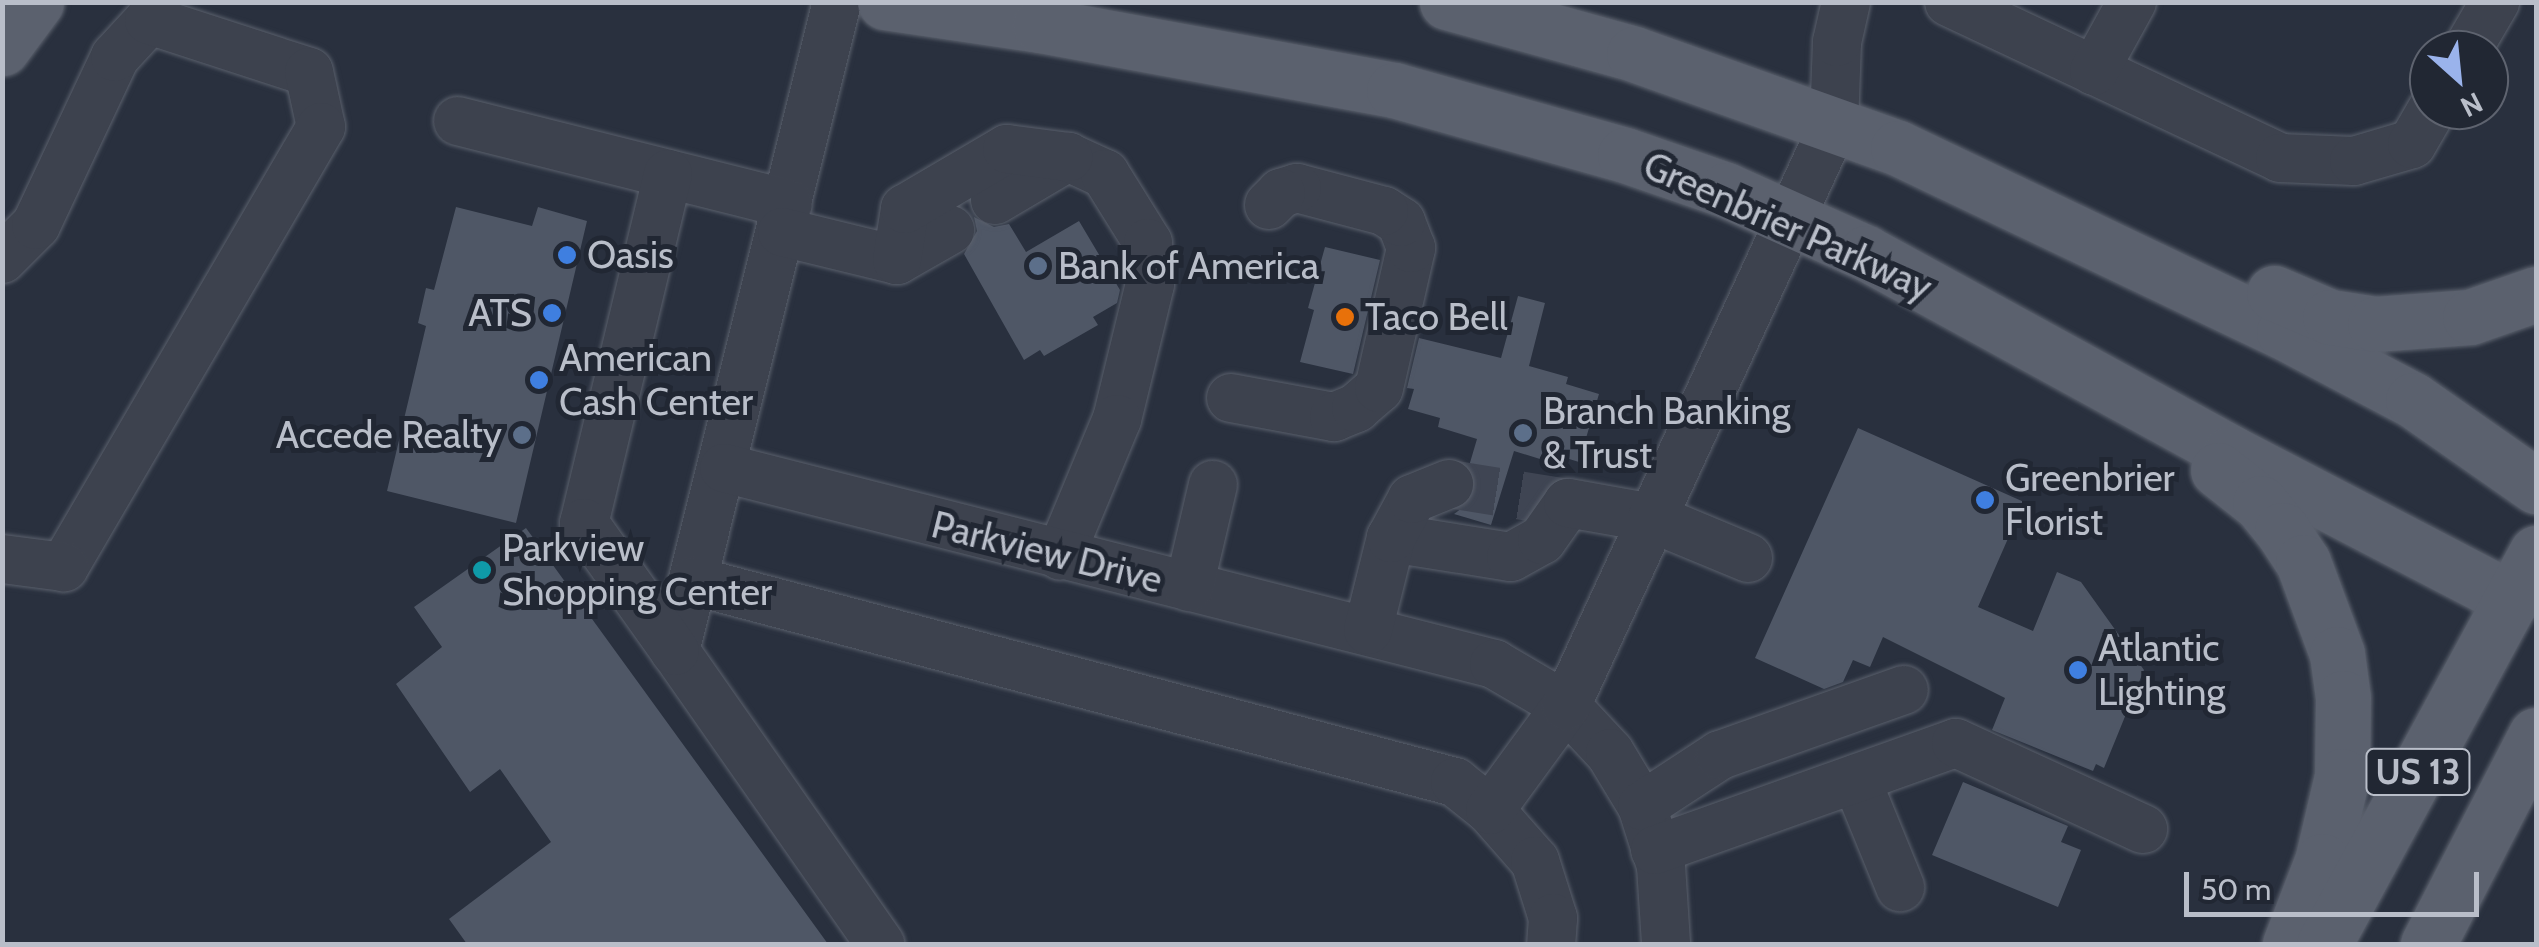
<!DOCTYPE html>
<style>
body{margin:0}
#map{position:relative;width:2539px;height:947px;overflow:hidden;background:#29303e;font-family:Cabin,sans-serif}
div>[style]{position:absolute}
.building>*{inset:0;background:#4f5766}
.minor-tunnel>*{height:48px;margin-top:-24px;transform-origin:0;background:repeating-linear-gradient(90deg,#3f4553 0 48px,transparent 0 72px)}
.roads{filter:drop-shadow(0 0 2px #5a606c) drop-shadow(0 0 2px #5a606c)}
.minor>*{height:48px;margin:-24px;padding:0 24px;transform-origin:24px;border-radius:24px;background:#3d424e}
.major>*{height:55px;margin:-27.5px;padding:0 27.5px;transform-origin:27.5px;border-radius:27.5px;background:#5b616e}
.dots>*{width:28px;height:28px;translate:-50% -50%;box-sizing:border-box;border:5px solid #212733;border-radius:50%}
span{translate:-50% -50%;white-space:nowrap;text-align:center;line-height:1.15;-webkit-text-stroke:10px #212733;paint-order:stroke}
.shield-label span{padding:2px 8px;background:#212733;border:2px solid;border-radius:8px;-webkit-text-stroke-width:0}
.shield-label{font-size:35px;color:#b9bec9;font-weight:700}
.street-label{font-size:38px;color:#b9bec9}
.poi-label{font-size:38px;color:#b9bec9}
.left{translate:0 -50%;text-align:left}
.right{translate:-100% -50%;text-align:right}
.frame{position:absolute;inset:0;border:5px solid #b9bec9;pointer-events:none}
.north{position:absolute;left:2409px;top:30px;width:100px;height:100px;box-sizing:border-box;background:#212733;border:2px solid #5e636f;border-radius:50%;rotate:153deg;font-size:28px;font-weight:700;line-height:40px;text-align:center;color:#b9bec9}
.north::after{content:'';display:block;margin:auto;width:35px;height:45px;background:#9ab3ec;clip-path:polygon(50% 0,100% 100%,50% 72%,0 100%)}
.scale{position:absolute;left:2184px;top:872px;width:295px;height:45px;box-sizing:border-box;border:5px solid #b9bec9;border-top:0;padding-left:12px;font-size:30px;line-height:35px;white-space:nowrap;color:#b9bec9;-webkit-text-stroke:8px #212733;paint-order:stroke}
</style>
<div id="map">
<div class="building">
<i style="clip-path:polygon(456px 207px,532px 226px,538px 207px,587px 221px,516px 523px,387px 491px,426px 326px,418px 323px,426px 288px,434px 290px)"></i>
<i style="clip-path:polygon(974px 217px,994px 227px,1009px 224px,1026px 252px,1079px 221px,1120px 290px,1117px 303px,1093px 317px,1098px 325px,1044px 356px,1040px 350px,1024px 360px,964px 254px,977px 231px)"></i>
<i style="clip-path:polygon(1325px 247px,1380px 260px,1353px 374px,1300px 362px,1314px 310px,1308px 308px)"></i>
<i style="clip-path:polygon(1518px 296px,1545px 303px,1529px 366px,1568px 377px,1566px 384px,1599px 394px,1579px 462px,1543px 451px,1540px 459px,1514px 451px,1491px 525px,1454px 514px,1470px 502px,1476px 489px,1469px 466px,1477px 439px,1438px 427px,1440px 418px,1408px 409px,1414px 389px,1407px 388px,1419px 338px,1501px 358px)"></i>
<i style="clip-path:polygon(1858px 428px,2024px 502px,1978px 607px,2033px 631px,2057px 572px,2081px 582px,2144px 670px,2104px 768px,2096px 764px,2093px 771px,1992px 730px,2005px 698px,1883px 637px,1870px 667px,1853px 660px,1843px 682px,1824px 689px,1755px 658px)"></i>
<i style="clip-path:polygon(526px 528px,828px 944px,467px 944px,449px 919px,551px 842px,500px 769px,470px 792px,396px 684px,442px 647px,414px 607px)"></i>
<i style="clip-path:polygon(1963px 782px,2068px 826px,2061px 842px,2081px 850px,2058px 907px,1932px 855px)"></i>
</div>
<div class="minor-tunnel">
<i style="left:1449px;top:484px;width:121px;rotate:9.1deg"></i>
</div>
<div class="roads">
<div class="minor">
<i style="left:837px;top:2px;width:669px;rotate:104.02deg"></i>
<i style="left:675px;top:651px;width:358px;rotate:55deg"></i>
<i style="left:1949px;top:2px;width:366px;rotate:25.2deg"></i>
<i style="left:2280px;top:158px;width:74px;rotate:2.3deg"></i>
<i style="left:2354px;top:161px;width:60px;rotate:-16.3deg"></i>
<i style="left:2412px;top:144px;width:39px;rotate:-60deg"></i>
<i style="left:2467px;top:50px;width:56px;rotate:-59.7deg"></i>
<i style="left:2094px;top:71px;width:79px;rotate:-61.2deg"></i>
<i style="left:458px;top:121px;width:340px;rotate:14.1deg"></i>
<i style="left:668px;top:174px;width:359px;rotate:103.5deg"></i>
<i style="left:584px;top:523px;width:157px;rotate:54.6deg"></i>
<i style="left:995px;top:200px;width:85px;rotate:-30.5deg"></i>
<i style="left:1068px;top:157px;width:41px;rotate:24.7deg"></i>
<i style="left:1105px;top:174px;width:81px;rotate:58.1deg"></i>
<i style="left:1148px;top:243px;width:41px;rotate:87.2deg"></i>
<i style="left:1150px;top:284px;width:139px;rotate:103.7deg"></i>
<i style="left:1117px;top:419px;width:148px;rotate:112.6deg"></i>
<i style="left:782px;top:232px;width:118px;rotate:13.7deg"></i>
<i style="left:897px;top:260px;width:61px;rotate:-29.5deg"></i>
<i style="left:2px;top:259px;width:48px;rotate:-45deg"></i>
<i style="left:36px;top:225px;width:186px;rotate:-64.8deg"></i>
<i style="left:115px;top:57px;width:50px;rotate:-47.4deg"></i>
<i style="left:149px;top:20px;width:168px;rotate:18deg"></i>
<i style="left:309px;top:72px;width:56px;rotate:77.7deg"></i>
<i style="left:321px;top:127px;width:510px;rotate:120.29deg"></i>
<i style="left:64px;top:567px;width:63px;rotate:-172.6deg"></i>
<i style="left:897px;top:260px;width:52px;rotate:-81.1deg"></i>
<i style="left:905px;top:209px;width:118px;rotate:-30.5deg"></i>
<i style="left:1007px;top:149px;width:62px;rotate:7.5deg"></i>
<i style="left:1231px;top:398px;width:105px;rotate:10.5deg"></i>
<i style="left:1334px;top:417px;width:24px;rotate:-22deg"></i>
<i style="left:1356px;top:408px;width:30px;rotate:-41deg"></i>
<i style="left:1379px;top:388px;width:144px;rotate:-77.1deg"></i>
<i style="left:1411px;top:248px;width:28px;rotate:-111deg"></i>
<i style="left:1401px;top:222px;width:20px;rotate:-147deg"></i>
<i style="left:1384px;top:211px;width:90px;rotate:-165.2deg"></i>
<i style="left:1297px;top:188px;width:17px;rotate:163deg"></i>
<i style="left:1281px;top:193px;width:17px;rotate:135deg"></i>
<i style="left:724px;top:468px;width:795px;rotate:14.28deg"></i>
<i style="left:1494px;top:664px;width:83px;rotate:30.3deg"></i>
<i style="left:1566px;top:706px;width:64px;rotate:46.9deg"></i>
<i style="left:1610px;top:753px;width:62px;rotate:58.9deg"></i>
<i style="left:1642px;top:806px;width:63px;rotate:72.4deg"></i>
<i style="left:1661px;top:866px;width:78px;rotate:86.3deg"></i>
<i style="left:1391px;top:538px;width:121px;rotate:9deg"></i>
<i style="left:1511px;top:557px;width:35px;rotate:-29deg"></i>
<i style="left:1542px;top:540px;width:45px;rotate:-54.9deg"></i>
<i style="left:1568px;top:503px;width:85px;rotate:10.1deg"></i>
<i style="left:1652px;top:518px;width:104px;rotate:22.6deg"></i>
<i style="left:694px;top:581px;width:787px;rotate:14.8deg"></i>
<i style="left:1455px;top:782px;width:45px;rotate:38.7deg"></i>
<i style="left:1490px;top:810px;width:68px;rotate:48.6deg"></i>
<i style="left:1535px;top:861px;width:60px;rotate:72.5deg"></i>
<i style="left:1553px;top:918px;width:26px;rotate:94deg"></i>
<i style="left:1189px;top:587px;width:105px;rotate:-76.8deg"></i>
<i style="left:1368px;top:630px;width:95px;rotate:-76deg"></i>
<i style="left:1391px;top:538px;width:44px;rotate:-61.7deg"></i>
<i style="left:1412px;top:499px;width:40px;rotate:-22deg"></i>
<i style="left:1856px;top:779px;width:117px;rotate:67.8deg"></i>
<i style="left:1642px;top:806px;width:93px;rotate:-33.2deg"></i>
<i style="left:1720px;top:755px;width:195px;rotate:-19.5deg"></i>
<i style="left:1490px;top:810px;width:129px;rotate:-53.8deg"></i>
<i style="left:1566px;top:706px;width:641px;rotate:-65.27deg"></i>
<i style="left:1834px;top:124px;width:82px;rotate:-87.9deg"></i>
<i style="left:1837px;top:42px;width:41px;rotate:-77.3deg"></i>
<i style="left:1655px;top:850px;width:319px;rotate:-19.6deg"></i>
<i style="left:1956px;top:743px;width:206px;rotate:24.7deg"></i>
</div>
<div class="major">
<i style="left:885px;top:2px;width:157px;rotate:8.4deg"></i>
<i style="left:1040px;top:25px;width:360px;rotate:10.4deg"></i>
<i style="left:1394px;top:90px;width:240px;rotate:15.7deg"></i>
<i style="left:1625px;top:155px;width:107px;rotate:19.1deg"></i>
<i style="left:1726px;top:190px;width:154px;rotate:24.2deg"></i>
<i style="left:1866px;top:253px;width:416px;rotate:28.7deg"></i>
<i style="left:2231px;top:453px;width:317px;rotate:27.5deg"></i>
<i style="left:1447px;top:2px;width:194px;rotate:15.5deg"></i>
<i style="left:1634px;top:54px;width:280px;rotate:19.6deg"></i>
<i style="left:1898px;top:148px;width:428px;rotate:25.5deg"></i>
<i style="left:2284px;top:332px;width:146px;rotate:27.8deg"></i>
<i style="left:2413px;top:400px;width:150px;rotate:35deg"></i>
<i style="left:2px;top:48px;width:57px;rotate:-53.5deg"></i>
<i style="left:2274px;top:293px;width:61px;rotate:23.2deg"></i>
<i style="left:2330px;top:317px;width:46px;rotate:8.8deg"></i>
<i style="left:2375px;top:324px;width:95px;rotate:-4.2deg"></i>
<i style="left:2470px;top:317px;width:70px;rotate:-19.2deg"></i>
<i style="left:2218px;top:470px;width:53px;rotate:38.2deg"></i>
<i style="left:2260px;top:503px;width:35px;rotate:51deg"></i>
<i style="left:2282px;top:530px;width:38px;rotate:57deg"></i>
<i style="left:2303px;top:562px;width:98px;rotate:69.7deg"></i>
<i style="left:2337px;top:654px;width:44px;rotate:82.2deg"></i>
<i style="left:2343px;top:698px;width:78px;rotate:90.7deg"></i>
<i style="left:2342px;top:776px;width:87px;rotate:103.2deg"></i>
<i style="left:2322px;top:861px;width:89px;rotate:111.1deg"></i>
<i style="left:2324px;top:944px;width:445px;rotate:-61.5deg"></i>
<i style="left:2428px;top:944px;width:235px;rotate:-62.7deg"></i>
</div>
</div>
<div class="dots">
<i style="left:567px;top:255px;background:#3f7fe0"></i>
<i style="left:1038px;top:266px;background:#5c6f8a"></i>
<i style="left:552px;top:313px;background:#3f7fe0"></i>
<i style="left:1345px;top:317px;background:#e8710a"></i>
<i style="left:539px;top:380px;background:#3f7fe0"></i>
<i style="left:1523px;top:433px;background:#5c6f8a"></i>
<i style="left:522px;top:435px;background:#5c6f8a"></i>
<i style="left:1985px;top:500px;background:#3f7fe0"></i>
<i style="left:482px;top:570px;background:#0f9aa8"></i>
<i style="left:2078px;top:670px;background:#3f7fe0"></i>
</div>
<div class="shield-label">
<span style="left:2418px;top:772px">US 13</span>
</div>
<div class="street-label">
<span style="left:1788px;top:226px;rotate:24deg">Greenbrier Parkway</span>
<span style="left:1047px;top:552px;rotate:14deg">Parkview Drive</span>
</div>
<div class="poi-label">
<span class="left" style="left:587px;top:255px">Oasis</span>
<span class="left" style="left:1058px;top:266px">Bank of America</span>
<span class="right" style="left:532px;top:313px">ATS</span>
<span class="left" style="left:1365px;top:317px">Taco Bell</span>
<span class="left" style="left:559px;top:380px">American<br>Cash Center</span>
<span class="left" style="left:1543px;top:433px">Branch Banking<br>&amp; Trust</span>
<span class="right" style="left:502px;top:435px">Accede Realty</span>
<span class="left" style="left:2005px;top:500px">Greenbrier<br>Florist</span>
<span class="left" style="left:502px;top:570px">Parkview<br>Shopping Center</span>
<span class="left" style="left:2098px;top:670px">Atlantic<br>Lighting</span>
</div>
<div class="frame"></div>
<div class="north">N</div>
<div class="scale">50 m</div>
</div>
